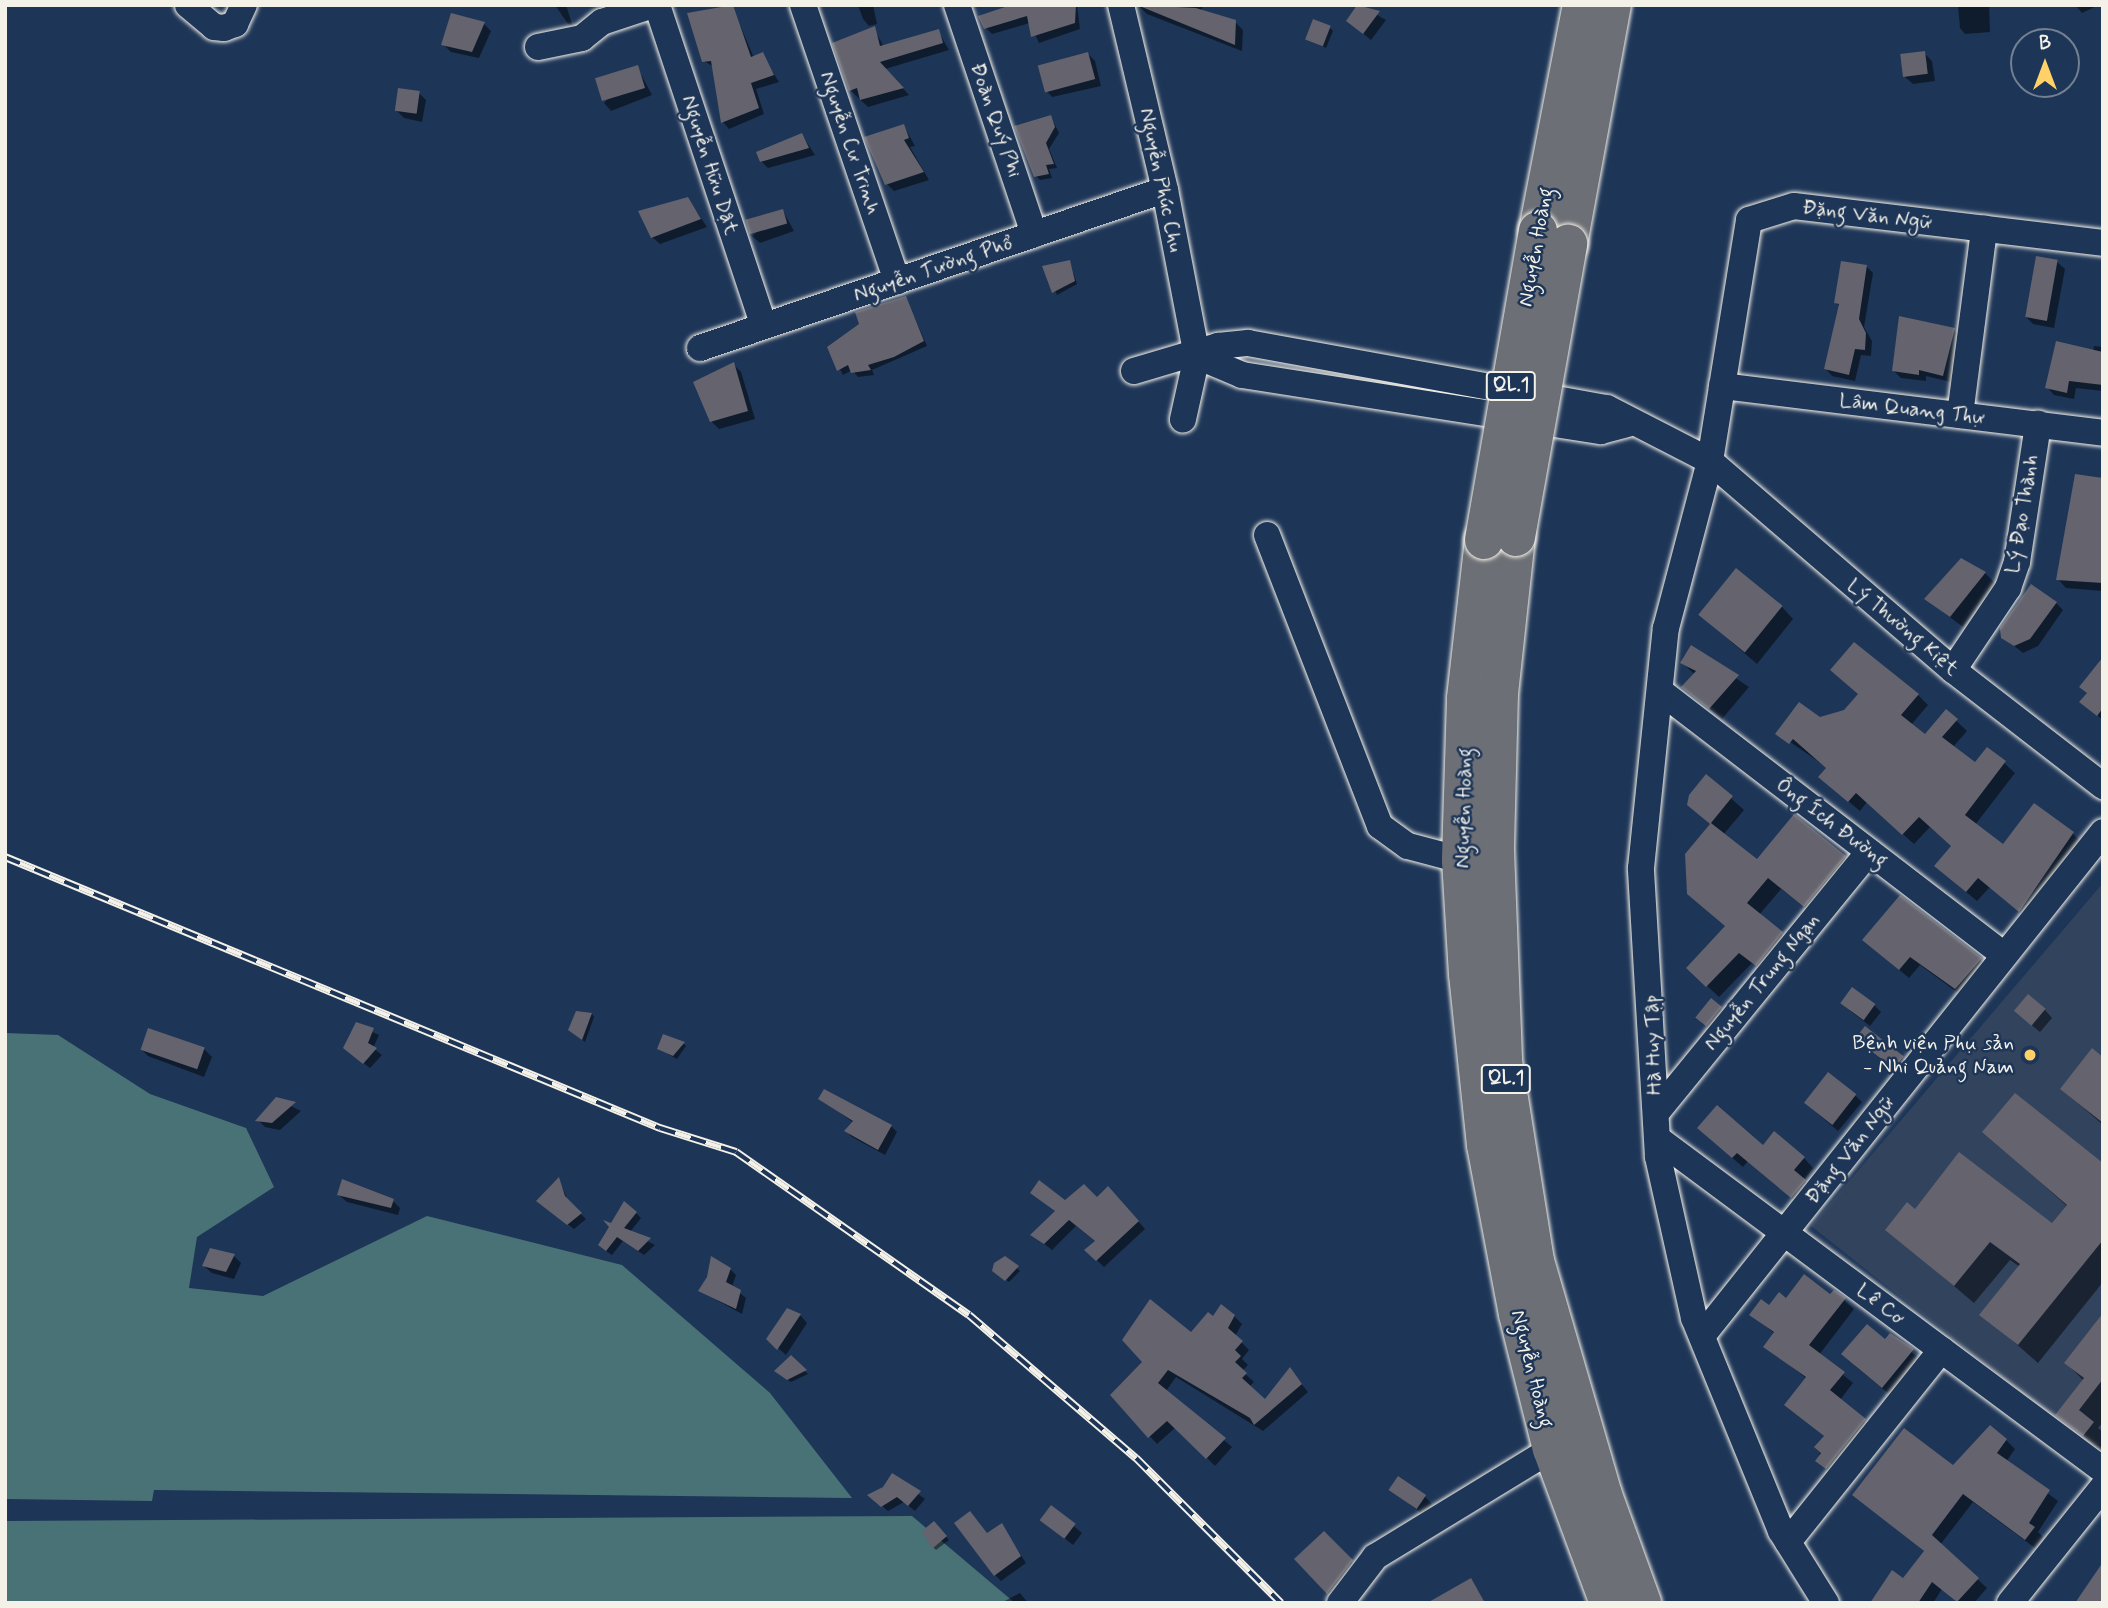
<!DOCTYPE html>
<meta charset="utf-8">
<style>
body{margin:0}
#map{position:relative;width:2108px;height:1608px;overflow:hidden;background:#1d3557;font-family:Mynerve,sans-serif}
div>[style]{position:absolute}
.built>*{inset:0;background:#32435e}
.green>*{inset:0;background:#497276}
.shadow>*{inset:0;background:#0007;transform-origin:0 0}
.building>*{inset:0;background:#64636e;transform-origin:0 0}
.roads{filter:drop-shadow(0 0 2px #f4f1e8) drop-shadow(0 0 2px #f4f1e8)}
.minor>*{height:26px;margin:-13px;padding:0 13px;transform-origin:13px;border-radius:13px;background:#1d3557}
.highway>*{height:38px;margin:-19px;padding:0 19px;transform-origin:19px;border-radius:19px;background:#6c6f75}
.rail>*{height:8px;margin-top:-4px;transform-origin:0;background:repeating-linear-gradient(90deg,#1d3557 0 16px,#f4f1e8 0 32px);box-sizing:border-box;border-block:2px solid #f4f1e8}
.bridges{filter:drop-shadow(0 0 2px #f4f1e8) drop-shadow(0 0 2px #f4f1e8)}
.highway-bridge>*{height:38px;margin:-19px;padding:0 19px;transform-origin:19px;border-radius:19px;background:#6c6f75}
.dots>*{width:19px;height:19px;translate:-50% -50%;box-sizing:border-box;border:4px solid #1d3557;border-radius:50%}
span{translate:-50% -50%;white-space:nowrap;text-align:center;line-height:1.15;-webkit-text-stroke:5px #1d3557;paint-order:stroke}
.shield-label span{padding:2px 5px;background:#1d3557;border:2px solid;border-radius:5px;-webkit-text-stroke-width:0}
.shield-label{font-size:19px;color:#f4f1e8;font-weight:700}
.street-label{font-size:21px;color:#f4f1e8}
.poi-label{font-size:21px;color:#f4f1e8}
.right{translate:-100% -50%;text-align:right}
.frame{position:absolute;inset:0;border:7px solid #f4f1e8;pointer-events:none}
.north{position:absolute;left:2010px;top:28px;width:70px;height:70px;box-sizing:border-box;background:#1d3557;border:2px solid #738091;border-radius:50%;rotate:0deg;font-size:19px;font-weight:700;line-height:28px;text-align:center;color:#f4f1e8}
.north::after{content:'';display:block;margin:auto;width:24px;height:32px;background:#ffd166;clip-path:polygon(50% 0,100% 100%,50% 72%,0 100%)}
</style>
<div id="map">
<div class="built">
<i style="clip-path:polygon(2103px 883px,2103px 1444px,2087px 1444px,1811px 1226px)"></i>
</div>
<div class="green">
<i style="clip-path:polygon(5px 1033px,58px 1035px,150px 1094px,246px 1128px,274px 1187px,197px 1237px,189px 1288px,263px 1296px,427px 1216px,622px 1265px,770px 1393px,852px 1498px,154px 1490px,152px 1501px,5px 1499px)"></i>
<i style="clip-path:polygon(912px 1516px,1015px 1603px,5px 1603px,5px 1521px)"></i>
</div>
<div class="shadow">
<i style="clip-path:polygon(555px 5px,566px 5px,573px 27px,568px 24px)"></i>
<i style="clip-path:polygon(858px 5px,873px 5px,877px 24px,869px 26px,863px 19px)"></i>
<i style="clip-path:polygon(1020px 5px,1077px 5px,1080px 29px,1039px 43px,1030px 23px,992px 34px,986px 28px)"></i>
<i style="clip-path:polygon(1138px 5px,1203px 5px,1201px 11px,1235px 22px,1243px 30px,1242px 51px,1147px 14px)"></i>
<i style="clip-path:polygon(1359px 5px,1386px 20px,1371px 40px,1348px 21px)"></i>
<i style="clip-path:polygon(1958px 5px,1989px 5px,1990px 32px,1965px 34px,1960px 28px)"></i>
<i style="clip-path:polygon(2075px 5px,2099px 5px,2082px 13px)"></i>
<i style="clip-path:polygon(732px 6px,754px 58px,762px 55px,779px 82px,756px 89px,764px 114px,729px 129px,723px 122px,714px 67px,704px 61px)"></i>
<i style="clip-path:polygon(452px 15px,484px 24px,491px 31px,479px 58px,451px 52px,443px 44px)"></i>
<i style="clip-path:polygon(1330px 28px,1333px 31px,1326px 48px,1307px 38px)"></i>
<i style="clip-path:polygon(874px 29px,884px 47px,938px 31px,949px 50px,885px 69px,909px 95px,868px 107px,850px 90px)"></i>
<i style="clip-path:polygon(1924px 53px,1932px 61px,1935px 81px,1913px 84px,1905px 77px)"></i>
<i style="clip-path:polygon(1088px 54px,1095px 61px,1101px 86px,1052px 97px,1045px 89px)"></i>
<i style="clip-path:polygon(2024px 62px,2024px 84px,2057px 84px,2031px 93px,2023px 85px,2016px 65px)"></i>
<i style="clip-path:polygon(637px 67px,652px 95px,611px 111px,604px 103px)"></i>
<i style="clip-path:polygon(419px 93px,426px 100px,422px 122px,404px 118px,396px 110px)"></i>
<i style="clip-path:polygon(1051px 117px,1059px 133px,1049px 149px,1057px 168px,1049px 169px,1052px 178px,1040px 180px,1036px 176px)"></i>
<i style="clip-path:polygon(904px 126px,915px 146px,910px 147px,929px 180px,894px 191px,887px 184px)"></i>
<i style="clip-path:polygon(802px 135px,815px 155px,768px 168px,761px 161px)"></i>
<i style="clip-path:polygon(688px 199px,707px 227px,660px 244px,652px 237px)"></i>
<i style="clip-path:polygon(783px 211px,794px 231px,760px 243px,752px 236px)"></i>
<i style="clip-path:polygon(1070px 262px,1077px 284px,1057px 295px,1045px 267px)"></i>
<i style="clip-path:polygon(2057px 262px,2065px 269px,2054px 328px,2033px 324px,2026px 317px)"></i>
<i style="clip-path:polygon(1866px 266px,1873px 273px,1864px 327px,1872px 341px,1871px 356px,1861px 355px,1855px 381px,1832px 376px,1826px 369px,1840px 306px,1836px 303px)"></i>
<i style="clip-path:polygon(906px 298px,927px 346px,872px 370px,874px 375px,858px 377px,852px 370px,843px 375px,829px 348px)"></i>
<i style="clip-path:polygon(1954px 330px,1961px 337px,1951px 382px,1926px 376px,1926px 381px,1901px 378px,1894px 371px)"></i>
<i style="clip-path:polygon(2094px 346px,2103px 347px,2103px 391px,2076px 388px,2074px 399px,2054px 395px,2047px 387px,2093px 352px)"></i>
<i style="clip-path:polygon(734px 365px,741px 372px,755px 419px,719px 429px,711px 421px)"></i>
<i style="clip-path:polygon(2103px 479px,2103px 591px,2066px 588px,2058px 579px)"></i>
<i style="clip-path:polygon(1985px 573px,1996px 584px,1963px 627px,1926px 599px)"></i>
<i style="clip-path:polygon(2056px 603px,2063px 610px,2038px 646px,2023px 653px,2003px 637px)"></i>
<i style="clip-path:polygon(1782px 607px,1793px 619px,1757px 664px,1700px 615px)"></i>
<i style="clip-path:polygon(1691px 648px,1749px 687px,1722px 719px,1684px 687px,1695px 675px,1683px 663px)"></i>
<i style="clip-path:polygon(2103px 660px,2103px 720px,2089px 709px,2089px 693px)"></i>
<i style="clip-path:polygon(1918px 695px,1928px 705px,1911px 725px,1926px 736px,1947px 712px,1967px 731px,1953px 747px,1975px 764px,2004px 763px,2015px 773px,1975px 825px,2003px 847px,2072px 833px,2083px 844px,2030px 921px,1990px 887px,1977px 901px,1947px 876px,1953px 846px,1930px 827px,1914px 844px,1867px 802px,1860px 811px,1831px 787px,1828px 768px,1777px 733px)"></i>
<i style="clip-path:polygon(1706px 776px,1744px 810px,1723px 835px,1758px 861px,1844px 857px,1856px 869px,1817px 917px,1781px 889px,1759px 915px,1794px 946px,1769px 976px,1752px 963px,1719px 997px,1688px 968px,1727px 927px,1711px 825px,1702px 817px)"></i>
<i style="clip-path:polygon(1900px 897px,1991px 969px,1965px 998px,1920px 965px,1909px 978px,1864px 940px)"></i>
<i style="clip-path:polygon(1711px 1001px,1728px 1016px,1714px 1033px,1704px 1024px)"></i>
<i style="clip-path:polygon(1874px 1005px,1881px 1012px,1870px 1026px,1849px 1010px)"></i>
<i style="clip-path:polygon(2045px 1010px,2052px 1018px,2040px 1032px,2023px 1018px)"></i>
<i style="clip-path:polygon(592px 1014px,594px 1017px,585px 1042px,573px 1033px)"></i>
<i style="clip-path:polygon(357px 1025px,379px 1035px,373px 1048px,382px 1055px,370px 1068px,351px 1054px)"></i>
<i style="left:1865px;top:1028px;width:58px;height:14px;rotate:39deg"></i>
<i style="clip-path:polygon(684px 1044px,686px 1046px,677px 1059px,659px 1049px)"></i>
<i style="clip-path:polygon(141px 1049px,204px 1049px,212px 1057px,204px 1077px,148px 1056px)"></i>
<i style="clip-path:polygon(2103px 1059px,2103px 1125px,2062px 1089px)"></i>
<i style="clip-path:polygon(1855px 1095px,1862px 1102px,1838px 1131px,1812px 1109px)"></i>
<i style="clip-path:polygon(820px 1098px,891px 1126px,897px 1132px,885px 1155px,852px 1137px,846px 1131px,854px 1123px)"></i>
<i style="clip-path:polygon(277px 1099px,301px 1111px,280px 1130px,265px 1127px,258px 1120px)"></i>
<i style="clip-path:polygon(1984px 1132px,2103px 1165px,2103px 1282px,2038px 1363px,1982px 1314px,2020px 1267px,2010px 1260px,1974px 1303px,1887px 1229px,1916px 1211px,2052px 1226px,2068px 1207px)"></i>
<i style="clip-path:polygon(1709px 1138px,1804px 1158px,1813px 1168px,1804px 1180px,1815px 1191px,1802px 1207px,1748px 1161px,1743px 1167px)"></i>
<i style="clip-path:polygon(559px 1180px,569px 1203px,586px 1219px,574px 1229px,544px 1206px)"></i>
<i style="clip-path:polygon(1032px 1193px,1065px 1203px,1115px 1195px,1145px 1229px,1104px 1267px,1086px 1250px,1096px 1242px,1076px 1226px,1052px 1250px,1033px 1235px,1057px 1212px)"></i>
<i style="clip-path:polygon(339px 1195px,393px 1201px,400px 1208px,398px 1215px,347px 1202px)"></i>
<i style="clip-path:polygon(636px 1213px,641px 1218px,630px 1232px,655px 1245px,644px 1255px,623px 1241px,612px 1255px,606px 1251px)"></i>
<i style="clip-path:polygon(234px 1256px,241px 1263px,234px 1279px,212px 1273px,204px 1266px)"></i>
<i style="clip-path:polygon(1005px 1258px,1020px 1271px,1009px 1282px,998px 1274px)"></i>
<i style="clip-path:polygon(730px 1269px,736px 1275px,732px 1287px,746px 1298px,742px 1314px,700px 1291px,709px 1278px)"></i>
<i style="clip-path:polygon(1831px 1297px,1844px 1300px,1854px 1309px,1819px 1355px,1853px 1383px,1840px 1400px,1874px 1430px,1836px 1478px,1817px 1461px,1825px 1437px,1786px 1405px,1807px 1379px,1766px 1347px,1775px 1334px,1751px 1314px,1787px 1300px)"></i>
<i style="clip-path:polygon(800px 1315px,807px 1323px,786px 1355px,768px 1339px)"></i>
<i style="clip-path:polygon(1234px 1316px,1242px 1324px,1235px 1336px,1249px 1350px,1242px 1359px,1248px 1365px,1242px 1371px,1254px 1382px,1249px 1387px,1265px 1402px,1290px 1370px,1308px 1392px,1263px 1431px,1176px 1377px,1166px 1391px,1232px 1447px,1215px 1466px,1176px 1427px,1157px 1444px,1112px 1395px,1214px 1319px)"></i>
<i style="clip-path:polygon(2103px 1316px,2103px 1422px,2098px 1428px,2103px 1432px,2103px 1453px,2058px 1415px,2084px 1381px,2066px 1363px)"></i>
<i style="clip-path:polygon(1890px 1335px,1924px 1362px,1894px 1398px,1855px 1366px)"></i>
<i style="clip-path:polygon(791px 1357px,808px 1374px,791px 1382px,779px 1374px)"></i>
<i style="clip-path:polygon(2006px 1440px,2015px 1449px,2006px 1462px,2058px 1501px,2038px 1532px,2043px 1537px,2035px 1548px,1973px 1502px,1940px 1545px,1987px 1588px,1974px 1603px,1958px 1603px,1942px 1589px,1933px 1603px,1872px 1603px,1904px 1580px,1925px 1552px,1854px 1495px,1953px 1468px)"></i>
<i style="clip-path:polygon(893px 1476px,925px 1499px,915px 1511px,904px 1502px,888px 1511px,876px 1501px)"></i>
<i style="clip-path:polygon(1391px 1490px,1425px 1497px,1432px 1504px,1424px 1515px)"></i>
<i style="clip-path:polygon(1052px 1508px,1082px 1533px,1073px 1545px,1050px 1527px)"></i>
<i style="clip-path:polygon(934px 1523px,949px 1540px,936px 1550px,933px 1547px)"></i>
<i style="clip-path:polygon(1001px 1525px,1026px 1563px,1001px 1581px,995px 1575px)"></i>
<i style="left:1324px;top:1533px;width:56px;height:38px;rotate:46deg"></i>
<i style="clip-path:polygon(1020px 1593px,1028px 1603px,1001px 1603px)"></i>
</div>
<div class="building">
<i style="clip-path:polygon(733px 5px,751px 57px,763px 52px,774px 75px,751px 83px,759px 108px,721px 123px,711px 61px,702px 62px,687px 13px)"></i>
<i style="clip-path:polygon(1011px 5px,1076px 5px,1075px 23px,1031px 37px,1027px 16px,984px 29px,978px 16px)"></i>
<i style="clip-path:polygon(1137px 5px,1196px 8px,1236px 20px,1235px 45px)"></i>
<i style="clip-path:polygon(1357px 5px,1380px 11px,1363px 34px,1346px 21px)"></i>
<i style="clip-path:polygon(451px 13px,485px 22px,472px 52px,441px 45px)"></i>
<i style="left:1313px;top:19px;width:19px;height:22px;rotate:21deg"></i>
<i style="clip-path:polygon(875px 26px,880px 46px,939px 29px,943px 43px,880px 62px,904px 88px,860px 100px,857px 88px,849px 91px,832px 43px)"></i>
<i style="left:1925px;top:51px;width:23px;height:25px;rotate:83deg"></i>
<i style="left:1088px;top:52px;width:28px;height:52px;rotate:75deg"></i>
<i style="left:638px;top:65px;width:24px;height:45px;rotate:73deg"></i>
<i style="left:398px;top:88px;width:22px;height:23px;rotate:8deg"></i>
<i style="clip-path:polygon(1051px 115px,1055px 127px,1046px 143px,1054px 164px,1046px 165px,1049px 174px,1034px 177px,1014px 126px)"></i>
<i style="clip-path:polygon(904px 124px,909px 138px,904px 140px,924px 172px,885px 185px,864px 137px)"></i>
<i style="clip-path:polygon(802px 133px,809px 148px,760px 162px,756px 152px)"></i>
<i style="clip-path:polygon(688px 197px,701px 219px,651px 238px,638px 211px)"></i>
<i style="left:783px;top:209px;width:15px;height:39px;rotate:74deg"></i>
<i style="left:2036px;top:256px;width:22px;height:62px;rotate:10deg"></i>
<i style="clip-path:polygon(1070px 260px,1075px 281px,1052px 293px,1042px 266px)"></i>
<i style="clip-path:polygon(1841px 261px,1867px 265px,1859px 319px,1866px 333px,1865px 350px,1855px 349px,1849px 375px,1824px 369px,1839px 304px,1834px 303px)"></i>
<i style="clip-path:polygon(906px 296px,924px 341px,894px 357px,868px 365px,871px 370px,851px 373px,848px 365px,837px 371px,827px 347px,859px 324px,855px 312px)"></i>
<i style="clip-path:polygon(1899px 316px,1955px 328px,1943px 376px,1919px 370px,1919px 375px,1892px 371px)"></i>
<i style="clip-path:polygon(2056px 341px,2103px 352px,2103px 385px,2069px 381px,2067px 393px,2045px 388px)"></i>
<i style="clip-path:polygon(734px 362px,748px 411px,710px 422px,693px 382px)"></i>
<i style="clip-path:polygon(2075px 474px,2103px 478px,2103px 583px,2056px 580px)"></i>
<i style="clip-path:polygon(1961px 558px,1986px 572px,1950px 617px,1924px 599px)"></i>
<i style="left:1736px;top:568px;width:60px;height:60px;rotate:39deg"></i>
<i style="clip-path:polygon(2031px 584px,2057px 602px,2030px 639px,2014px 646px,2001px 638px,2000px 628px)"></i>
<i style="clip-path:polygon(1854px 642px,1919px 694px,1901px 715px,1925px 734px,1946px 709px,1958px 719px,1942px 737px,1975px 762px,1987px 747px,2006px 761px,1965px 815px,2003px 844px,2034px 803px,2074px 832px,2019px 912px,1978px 878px,1966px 892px,1934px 866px,1951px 846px,1919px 817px,1902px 835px,1856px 793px,1848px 802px,1818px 777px,1826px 768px,1793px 739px,1789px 744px,1775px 734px,1799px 702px,1820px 717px,1844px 710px,1858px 694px,1830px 670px)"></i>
<i style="clip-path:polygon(1691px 645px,1739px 675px,1709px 709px,1681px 687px,1696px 671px,1680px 663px)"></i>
<i style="clip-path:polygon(2103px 657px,2103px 708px,2097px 716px,2079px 702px,2087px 693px,2079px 687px)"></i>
<i style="clip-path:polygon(1706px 774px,1733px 796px,1711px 823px,1757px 859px,1794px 814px,1846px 856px,1804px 907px,1768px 878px,1747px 903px,1783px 932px,1756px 966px,1739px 953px,1706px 987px,1686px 968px,1725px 926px,1687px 894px,1685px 854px,1710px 824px,1687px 805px,1689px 795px)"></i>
<i style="clip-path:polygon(1900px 895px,1982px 958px,1955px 989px,1910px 957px,1899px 970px,1862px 940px)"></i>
<i style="left:1852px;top:987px;width:29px;height:20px;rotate:36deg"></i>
<i style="left:2028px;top:994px;width:23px;height:22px;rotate:40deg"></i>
<i style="left:1711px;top:998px;width:14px;height:25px;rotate:39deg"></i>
<i style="clip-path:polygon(576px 1011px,592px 1013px,582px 1040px,568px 1030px)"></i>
<i style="clip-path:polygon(356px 1022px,374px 1028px,368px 1043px,377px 1048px,363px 1064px,343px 1048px)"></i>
<i style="left:1865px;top:1026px;width:49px;height:16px;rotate:38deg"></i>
<i style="left:148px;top:1028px;width:60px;height:23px;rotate:19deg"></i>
<i style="clip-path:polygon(663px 1034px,685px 1042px,673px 1056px,657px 1049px)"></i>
<i style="clip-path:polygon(2092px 1048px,2103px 1057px,2103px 1123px,2060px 1089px)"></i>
<i style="left:1828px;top:1072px;width:36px;height:39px;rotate:38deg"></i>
<i style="clip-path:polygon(824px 1089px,892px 1125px,878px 1150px,844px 1131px,853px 1121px,818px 1099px)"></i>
<i style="clip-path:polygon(2015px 1093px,2103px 1163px,2103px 1240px,2018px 1345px,1979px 1315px,2020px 1264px,1990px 1242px,1954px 1286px,1885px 1230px,1907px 1202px,1915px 1209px,1959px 1152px,2052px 1223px,2067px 1205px,1982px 1132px)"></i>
<i style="clip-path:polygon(276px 1097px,296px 1102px,272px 1123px,255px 1121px)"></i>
<i style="clip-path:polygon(1717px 1105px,1763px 1145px,1774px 1131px,1805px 1157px,1794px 1170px,1806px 1180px,1791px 1198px,1737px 1153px,1732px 1158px,1697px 1128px)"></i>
<i style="clip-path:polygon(559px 1177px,565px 1196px,582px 1213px,567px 1225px,536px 1201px)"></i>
<i style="clip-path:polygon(342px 1179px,394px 1199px,391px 1208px,337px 1195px)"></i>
<i style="clip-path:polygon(1039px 1180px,1065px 1200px,1084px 1184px,1097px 1197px,1108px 1186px,1139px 1221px,1096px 1261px,1084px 1250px,1095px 1241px,1069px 1220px,1044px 1244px,1030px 1235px,1055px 1211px,1030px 1193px)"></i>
<i style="clip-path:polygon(624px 1201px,637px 1212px,624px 1228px,651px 1238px,638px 1251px,617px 1237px,606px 1251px,598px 1245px,609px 1227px,603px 1220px,611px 1223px)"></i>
<i style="clip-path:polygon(210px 1248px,235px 1254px,226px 1272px,202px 1266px)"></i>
<i style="clip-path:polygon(711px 1256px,731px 1268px,726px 1282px,741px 1290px,736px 1309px,698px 1291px,707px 1277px)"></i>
<i style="clip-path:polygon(1005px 1256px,1019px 1266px,1005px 1281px,992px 1271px,994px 1263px)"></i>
<i style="clip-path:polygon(1804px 1274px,1830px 1294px,1834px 1290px,1846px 1298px,1809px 1345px,1845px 1372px,1830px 1390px,1866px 1419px,1826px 1469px,1815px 1461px,1821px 1453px,1814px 1447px,1824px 1436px,1784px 1405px,1806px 1377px,1763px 1347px,1774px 1332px,1749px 1315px,1761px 1299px,1769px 1305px,1779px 1292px,1786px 1298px)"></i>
<i style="clip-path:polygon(1150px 1299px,1191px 1332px,1208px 1312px,1213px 1316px,1221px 1304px,1235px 1315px,1228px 1328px,1243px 1341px,1235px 1350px,1241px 1356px,1235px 1362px,1247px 1373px,1242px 1378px,1265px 1399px,1290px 1367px,1302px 1384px,1254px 1425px,1250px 1418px,1168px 1370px,1158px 1383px,1226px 1438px,1206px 1459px,1167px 1421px,1148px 1438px,1110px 1395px,1142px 1362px,1122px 1340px)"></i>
<i style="clip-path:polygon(787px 1308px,801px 1314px,777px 1350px,766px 1339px)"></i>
<i style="clip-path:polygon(2103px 1313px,2103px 1379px,2079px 1410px,2094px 1422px,2083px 1436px,2055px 1415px,2084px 1378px,2064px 1363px)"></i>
<i style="clip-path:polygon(1867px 1324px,1885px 1339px,1890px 1333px,1914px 1349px,1882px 1388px,1841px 1354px)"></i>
<i style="clip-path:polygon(791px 1355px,807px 1370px,787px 1380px,774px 1371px)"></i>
<i style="clip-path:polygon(1990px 1425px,2007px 1439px,1997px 1453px,2050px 1490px,2029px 1523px,2035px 1527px,2025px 1540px,1963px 1494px,1932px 1535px,1979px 1578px,1957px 1602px,1932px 1582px,1918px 1603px,1870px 1603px,1892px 1570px,1903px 1578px,1924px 1551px,1852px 1495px,1904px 1428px,1953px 1465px)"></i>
<i style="clip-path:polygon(892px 1473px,921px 1491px,908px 1506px,897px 1497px,881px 1507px,867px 1495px,883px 1487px)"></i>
<i style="left:1398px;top:1476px;width:34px;height:17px;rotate:34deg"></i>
<i style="left:1051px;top:1505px;width:31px;height:19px;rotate:37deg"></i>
<i style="clip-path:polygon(970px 1511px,987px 1533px,1002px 1523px,1021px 1556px,994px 1576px,954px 1523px)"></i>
<i style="clip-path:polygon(934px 1521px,947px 1536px,932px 1549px,922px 1531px)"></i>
<i style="clip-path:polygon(1324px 1531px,1353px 1560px,1327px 1594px,1294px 1559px)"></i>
<i style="clip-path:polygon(2103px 1562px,2103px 1603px,2075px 1603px)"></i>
<i style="clip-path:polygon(1471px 1578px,1485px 1603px,1427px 1603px)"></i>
</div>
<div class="roads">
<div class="minor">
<i style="left:188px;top:5px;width:34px;rotate:40deg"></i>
<i style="left:214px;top:27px;width:10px;rotate:6deg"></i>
<i style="left:224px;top:28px;width:12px;rotate:-20deg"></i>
<i style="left:235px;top:24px;width:21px;rotate:-65deg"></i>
<i style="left:657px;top:5px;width:338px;rotate:71.6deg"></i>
<i style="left:803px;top:5px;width:292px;rotate:71.2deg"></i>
<i style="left:957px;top:5px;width:242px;rotate:71.4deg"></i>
<i style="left:1121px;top:5px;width:190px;rotate:76.6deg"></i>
<i style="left:1165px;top:190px;width:169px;rotate:79.1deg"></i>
<i style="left:1197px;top:356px;width:65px;rotate:102.5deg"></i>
<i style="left:538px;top:47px;width:45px;rotate:-11.6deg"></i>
<i style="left:582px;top:38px;width:26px;rotate:-39deg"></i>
<i style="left:602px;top:22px;width:54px;rotate:-18.4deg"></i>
<i style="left:700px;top:348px;width:491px;rotate:-18.8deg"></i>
<i style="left:1197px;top:356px;width:49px;rotate:22.9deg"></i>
<i style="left:1242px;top:375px;width:363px;rotate:8.9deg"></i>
<i style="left:1601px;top:431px;width:30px;rotate:-15deg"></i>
<i style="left:1134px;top:371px;width:88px;rotate:-16.6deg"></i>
<i style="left:1218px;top:346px;width:30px;rotate:-6deg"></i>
<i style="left:1248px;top:343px;width:365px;rotate:10.3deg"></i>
<i style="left:1607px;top:408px;width:116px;rotate:27.2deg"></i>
<i style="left:1710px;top:461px;width:321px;rotate:40.7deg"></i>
<i style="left:1953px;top:670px;width:190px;rotate:37.7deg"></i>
<i style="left:1722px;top:386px;width:384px;rotate:7deg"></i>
<i style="left:1960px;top:415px;width:188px;rotate:-82.6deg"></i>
<i style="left:1267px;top:535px;width:312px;rotate:68.8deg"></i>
<i style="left:1380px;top:826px;width:34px;rotate:36deg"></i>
<i style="left:1408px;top:846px;width:55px;rotate:14.8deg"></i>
<i style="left:1953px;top:670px;width:99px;rotate:-56.1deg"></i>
<i style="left:2008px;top:588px;width:28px;rotate:-71deg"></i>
<i style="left:2017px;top:562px;width:140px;rotate:-81.3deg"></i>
<i style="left:1660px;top:691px;width:434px;rotate:37.5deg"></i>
<i style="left:1656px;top:1113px;width:337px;rotate:-50.8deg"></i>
<i style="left:1658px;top:1139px;width:555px;rotate:36.64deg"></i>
<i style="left:1702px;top:1336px;width:644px;rotate:-51.49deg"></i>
<i style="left:1788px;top:1542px;width:246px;rotate:-51.4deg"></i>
<i style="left:1340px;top:1603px;width:58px;rotate:-52.7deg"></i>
<i style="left:1375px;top:1557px;width:207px;rotate:-31.4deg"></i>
<i style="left:1826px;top:1603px;width:85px;rotate:-122deg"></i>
<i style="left:1781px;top:1531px;width:230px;rotate:-112.2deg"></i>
<i style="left:1694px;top:1318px;width:165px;rotate:-102.6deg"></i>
<i style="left:1658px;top:1157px;width:289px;rotate:-93.4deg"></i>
<i style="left:1641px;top:868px;width:241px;rotate:-84.1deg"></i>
<i style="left:1666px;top:628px;width:173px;rotate:-75.2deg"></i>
<i style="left:1710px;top:461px;width:244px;rotate:-80.8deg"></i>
<i style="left:1749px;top:220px;width:47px;rotate:-17.3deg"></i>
<i style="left:1794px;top:206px;width:311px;rotate:6.8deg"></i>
<i style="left:2010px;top:1603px;width:149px;rotate:-51.3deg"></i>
</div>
<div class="highway">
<i style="left:1538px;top:231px;width:230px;rotate:-79deg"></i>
<i style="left:1568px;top:244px;width:243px;rotate:-79.6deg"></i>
<i style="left:1516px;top:537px;width:157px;rotate:96.2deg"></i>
<i style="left:1499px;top:693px;width:157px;rotate:91.5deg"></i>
<i style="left:1495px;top:850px;width:211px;rotate:87.8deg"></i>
<i style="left:1503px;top:1061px;width:203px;rotate:80.9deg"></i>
<i style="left:1535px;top:1261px;width:244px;rotate:73.8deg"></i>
<i style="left:1603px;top:1495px;width:115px;rotate:70.1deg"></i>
<i style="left:1484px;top:540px;width:160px;rotate:96.5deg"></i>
<i style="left:1466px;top:699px;width:161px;rotate:91.8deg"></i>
<i style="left:1461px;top:860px;width:114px;rotate:86.5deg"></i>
<i style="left:1468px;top:974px;width:172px;rotate:84deg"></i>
<i style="left:1486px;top:1145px;width:172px;rotate:79.3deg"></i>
<i style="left:1518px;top:1314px;width:139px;rotate:75.9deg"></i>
<i style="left:1552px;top:1449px;width:164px;rotate:69.7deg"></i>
</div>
</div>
<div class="rail">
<i style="left:5px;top:857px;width:709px;rotate:22.48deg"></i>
<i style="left:660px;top:1128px;width:80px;rotate:17.5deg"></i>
<i style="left:736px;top:1152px;width:284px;rotate:35deg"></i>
<i style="left:969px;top:1315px;width:220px;rotate:40.6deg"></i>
<i style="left:1136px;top:1458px;width:205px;rotate:45deg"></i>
</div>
<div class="bridges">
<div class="highway-bridge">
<i style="left:1516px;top:537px;width:298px;rotate:-79.9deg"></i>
<i style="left:1484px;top:540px;width:314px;rotate:-80.1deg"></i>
</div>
</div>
<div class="dots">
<i style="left:2030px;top:1055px;background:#ffd166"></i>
</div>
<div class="shield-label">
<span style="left:1511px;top:386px">QL.1</span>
<span style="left:1506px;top:1079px">QL.1</span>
</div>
<div class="street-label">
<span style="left:996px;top:120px;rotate:71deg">Đoàn Quý Phi</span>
<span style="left:850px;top:143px;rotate:71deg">Nguyễn Cư Trinh</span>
<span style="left:710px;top:165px;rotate:72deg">Nguyễn Hữu Dật</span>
<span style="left:1161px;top:180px;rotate:78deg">Nguyễn Phúc Chu</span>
<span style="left:1867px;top:215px;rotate:7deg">Đặng Văn Ngữ</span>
<span style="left:1536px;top:247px;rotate:-80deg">Nguyễn Hoàng</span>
<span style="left:933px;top:269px;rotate:-19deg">Nguyễn Tường Phổ</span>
<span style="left:1912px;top:409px;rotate:7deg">Lâm Quang Thự</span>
<span style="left:2022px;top:514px;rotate:-80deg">Lý Đạo Thành</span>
<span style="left:1903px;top:627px;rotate:40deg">Lý Thường Kiệt</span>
<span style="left:1464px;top:808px;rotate:-89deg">Nguyễn Hoàng</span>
<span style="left:1832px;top:823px;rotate:37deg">Ông Ích Đường</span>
<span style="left:1762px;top:982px;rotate:-51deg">Nguyễn Trung Ngạn</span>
<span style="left:1653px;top:1045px;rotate:-92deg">Hà Huy Tập</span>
<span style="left:1850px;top:1150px;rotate:-52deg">Đặng Văn Ngữ</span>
<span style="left:1881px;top:1304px;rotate:37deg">Lê Cơ</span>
<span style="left:1532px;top:1369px;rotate:76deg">Nguyễn Hoàng</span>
</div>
<div class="poi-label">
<span class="right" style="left:2014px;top:1055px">Bệnh viện Phụ sản<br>- Nhi Quảng Nam</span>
</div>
<div class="frame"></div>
<div class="north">B</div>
</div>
